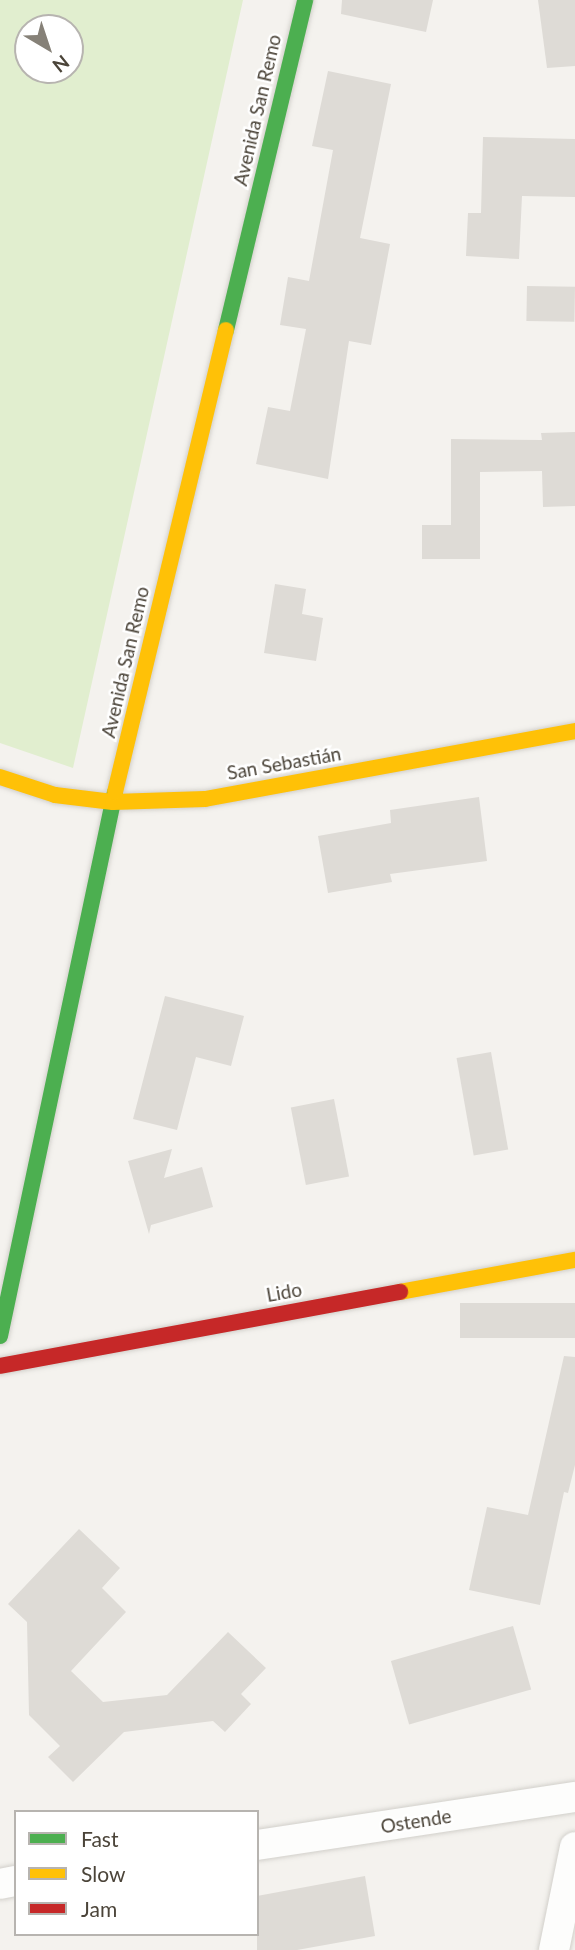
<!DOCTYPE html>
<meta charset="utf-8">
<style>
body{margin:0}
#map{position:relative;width:575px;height:1950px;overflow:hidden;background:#f4f2ee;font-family:Lato,sans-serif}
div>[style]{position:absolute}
.green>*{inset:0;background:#e1eecf}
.building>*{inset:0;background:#dedbd6;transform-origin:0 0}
.roads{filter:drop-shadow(0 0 2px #d2d0cb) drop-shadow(0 0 2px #d2d0cb)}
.street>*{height:30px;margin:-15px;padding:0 15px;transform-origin:15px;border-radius:15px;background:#fdfdfc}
.fast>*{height:16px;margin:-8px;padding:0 8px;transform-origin:8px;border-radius:8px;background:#4caf50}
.slow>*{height:16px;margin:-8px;padding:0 8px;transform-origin:8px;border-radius:8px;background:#ffc107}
.jam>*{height:16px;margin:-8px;padding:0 8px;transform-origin:8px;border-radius:8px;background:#c62828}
span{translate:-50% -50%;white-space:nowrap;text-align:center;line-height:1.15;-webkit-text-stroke:5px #fff;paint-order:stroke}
.street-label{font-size:19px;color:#4b4439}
.legend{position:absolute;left:14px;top:1810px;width:245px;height:126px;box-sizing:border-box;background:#fff;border:2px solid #b7b4b0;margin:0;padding:9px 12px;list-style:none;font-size:21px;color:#4b4439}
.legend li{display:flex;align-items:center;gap:14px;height:35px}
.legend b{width:35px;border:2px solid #b7b4b0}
.north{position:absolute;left:14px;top:14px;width:70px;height:70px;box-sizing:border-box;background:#fff;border:2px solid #b7b4b0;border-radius:50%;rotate:141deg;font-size:19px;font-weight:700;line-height:28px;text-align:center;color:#4b4439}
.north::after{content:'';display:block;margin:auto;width:24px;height:32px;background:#868178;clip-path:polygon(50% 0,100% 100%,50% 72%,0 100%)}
</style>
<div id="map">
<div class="green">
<i style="clip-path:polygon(evenodd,0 0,243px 0,73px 768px,0 743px,0 0,28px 28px,70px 28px,70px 70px,28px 70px,28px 28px)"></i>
</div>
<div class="building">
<i style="clip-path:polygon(342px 0,433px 0,426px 32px,341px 14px)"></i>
<i style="clip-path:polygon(538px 0,575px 0,575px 66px,547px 68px)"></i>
<i style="clip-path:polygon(328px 71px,391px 84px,360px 238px,390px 244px,371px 345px,349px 341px,328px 479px,256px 464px,268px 407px,290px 411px,306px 329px,280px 325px,288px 277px,309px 281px,333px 150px,312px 146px)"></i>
<i style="clip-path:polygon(483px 137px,575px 139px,575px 197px,522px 196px,519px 259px,466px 256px,468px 213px,481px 213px)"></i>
<i style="left:527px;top:286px;width:48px;height:35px;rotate:1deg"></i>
<i style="clip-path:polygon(575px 432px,575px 506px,543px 507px,542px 471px,480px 472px,480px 559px,422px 559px,422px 525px,451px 525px,451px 439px,542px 440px,541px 433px)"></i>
<i style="clip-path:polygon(275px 584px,306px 589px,302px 614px,323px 618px,316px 661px,264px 653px)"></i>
<i style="clip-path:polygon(479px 797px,487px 861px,390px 874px,392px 882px,328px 893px,318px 836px,391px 823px,390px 810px)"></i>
<i style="clip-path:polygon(165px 996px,244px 1016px,231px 1066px,196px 1057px,177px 1130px,133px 1119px)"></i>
<i style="left:491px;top:1052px;width:99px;height:35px;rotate:80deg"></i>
<i style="left:334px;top:1099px;width:79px;height:44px;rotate:79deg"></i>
<i style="clip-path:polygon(172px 1149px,164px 1178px,202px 1167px,213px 1207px,151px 1225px,149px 1234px,128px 1161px)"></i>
<i style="left:575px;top:1303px;width:35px;height:115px;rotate:90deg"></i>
<i style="clip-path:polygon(564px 1356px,575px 1357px,575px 1465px,568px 1493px,564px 1492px,540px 1605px,469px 1590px,487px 1507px,528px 1515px)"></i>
<i style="clip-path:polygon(79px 1529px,120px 1568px,102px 1588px,126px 1612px,71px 1671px,103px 1702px,167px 1695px,228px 1632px,266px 1668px,241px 1694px,251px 1704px,225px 1732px,213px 1721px,124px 1732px,73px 1782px,48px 1757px,60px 1746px,29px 1715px,27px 1622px,8px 1604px)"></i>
<i style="left:513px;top:1626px;width:66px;height:127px;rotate:74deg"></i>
<i style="clip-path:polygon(365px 1876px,375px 1936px,297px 1950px,257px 1950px,257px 1896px)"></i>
</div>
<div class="roads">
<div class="street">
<i style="left:257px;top:1845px;width:322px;rotate:-8.6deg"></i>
<i style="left:0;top:1884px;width:16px;rotate:-11deg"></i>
<i style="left:554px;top:1950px;width:105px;rotate:-78.5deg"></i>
</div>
<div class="fast">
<i style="left:226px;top:330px;width:339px;rotate:-76.5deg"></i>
<i style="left:0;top:1336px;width:556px;rotate:-78.06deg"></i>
</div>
<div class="slow">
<i style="left:0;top:777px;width:58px;rotate:18.1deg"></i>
<i style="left:55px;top:795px;width:58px;rotate:6.9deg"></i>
<i style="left:113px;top:802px;width:92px;rotate:-1.9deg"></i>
<i style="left:205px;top:799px;width:376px;rotate:-10.4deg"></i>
<i style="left:115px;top:792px;width:475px;rotate:-76.5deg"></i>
<i style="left:400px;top:1292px;width:178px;rotate:-10.4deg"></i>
</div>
<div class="jam">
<i style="left:0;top:1366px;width:407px;rotate:-10.5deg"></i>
</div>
</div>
<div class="street-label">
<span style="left:257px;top:110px;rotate:-77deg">Avenida San Remo</span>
<span style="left:125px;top:662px;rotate:-77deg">Avenida San Remo</span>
<span style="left:284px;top:763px;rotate:-10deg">San Sebastián</span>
<span style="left:284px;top:1292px;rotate:-10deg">Lido</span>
<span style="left:416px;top:1821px;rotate:-9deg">Ostende</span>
</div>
<ul class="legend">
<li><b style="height:9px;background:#4caf50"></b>Fast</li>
<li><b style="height:9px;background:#ffc107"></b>Slow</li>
<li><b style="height:9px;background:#c62828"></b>Jam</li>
</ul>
<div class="north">N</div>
</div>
